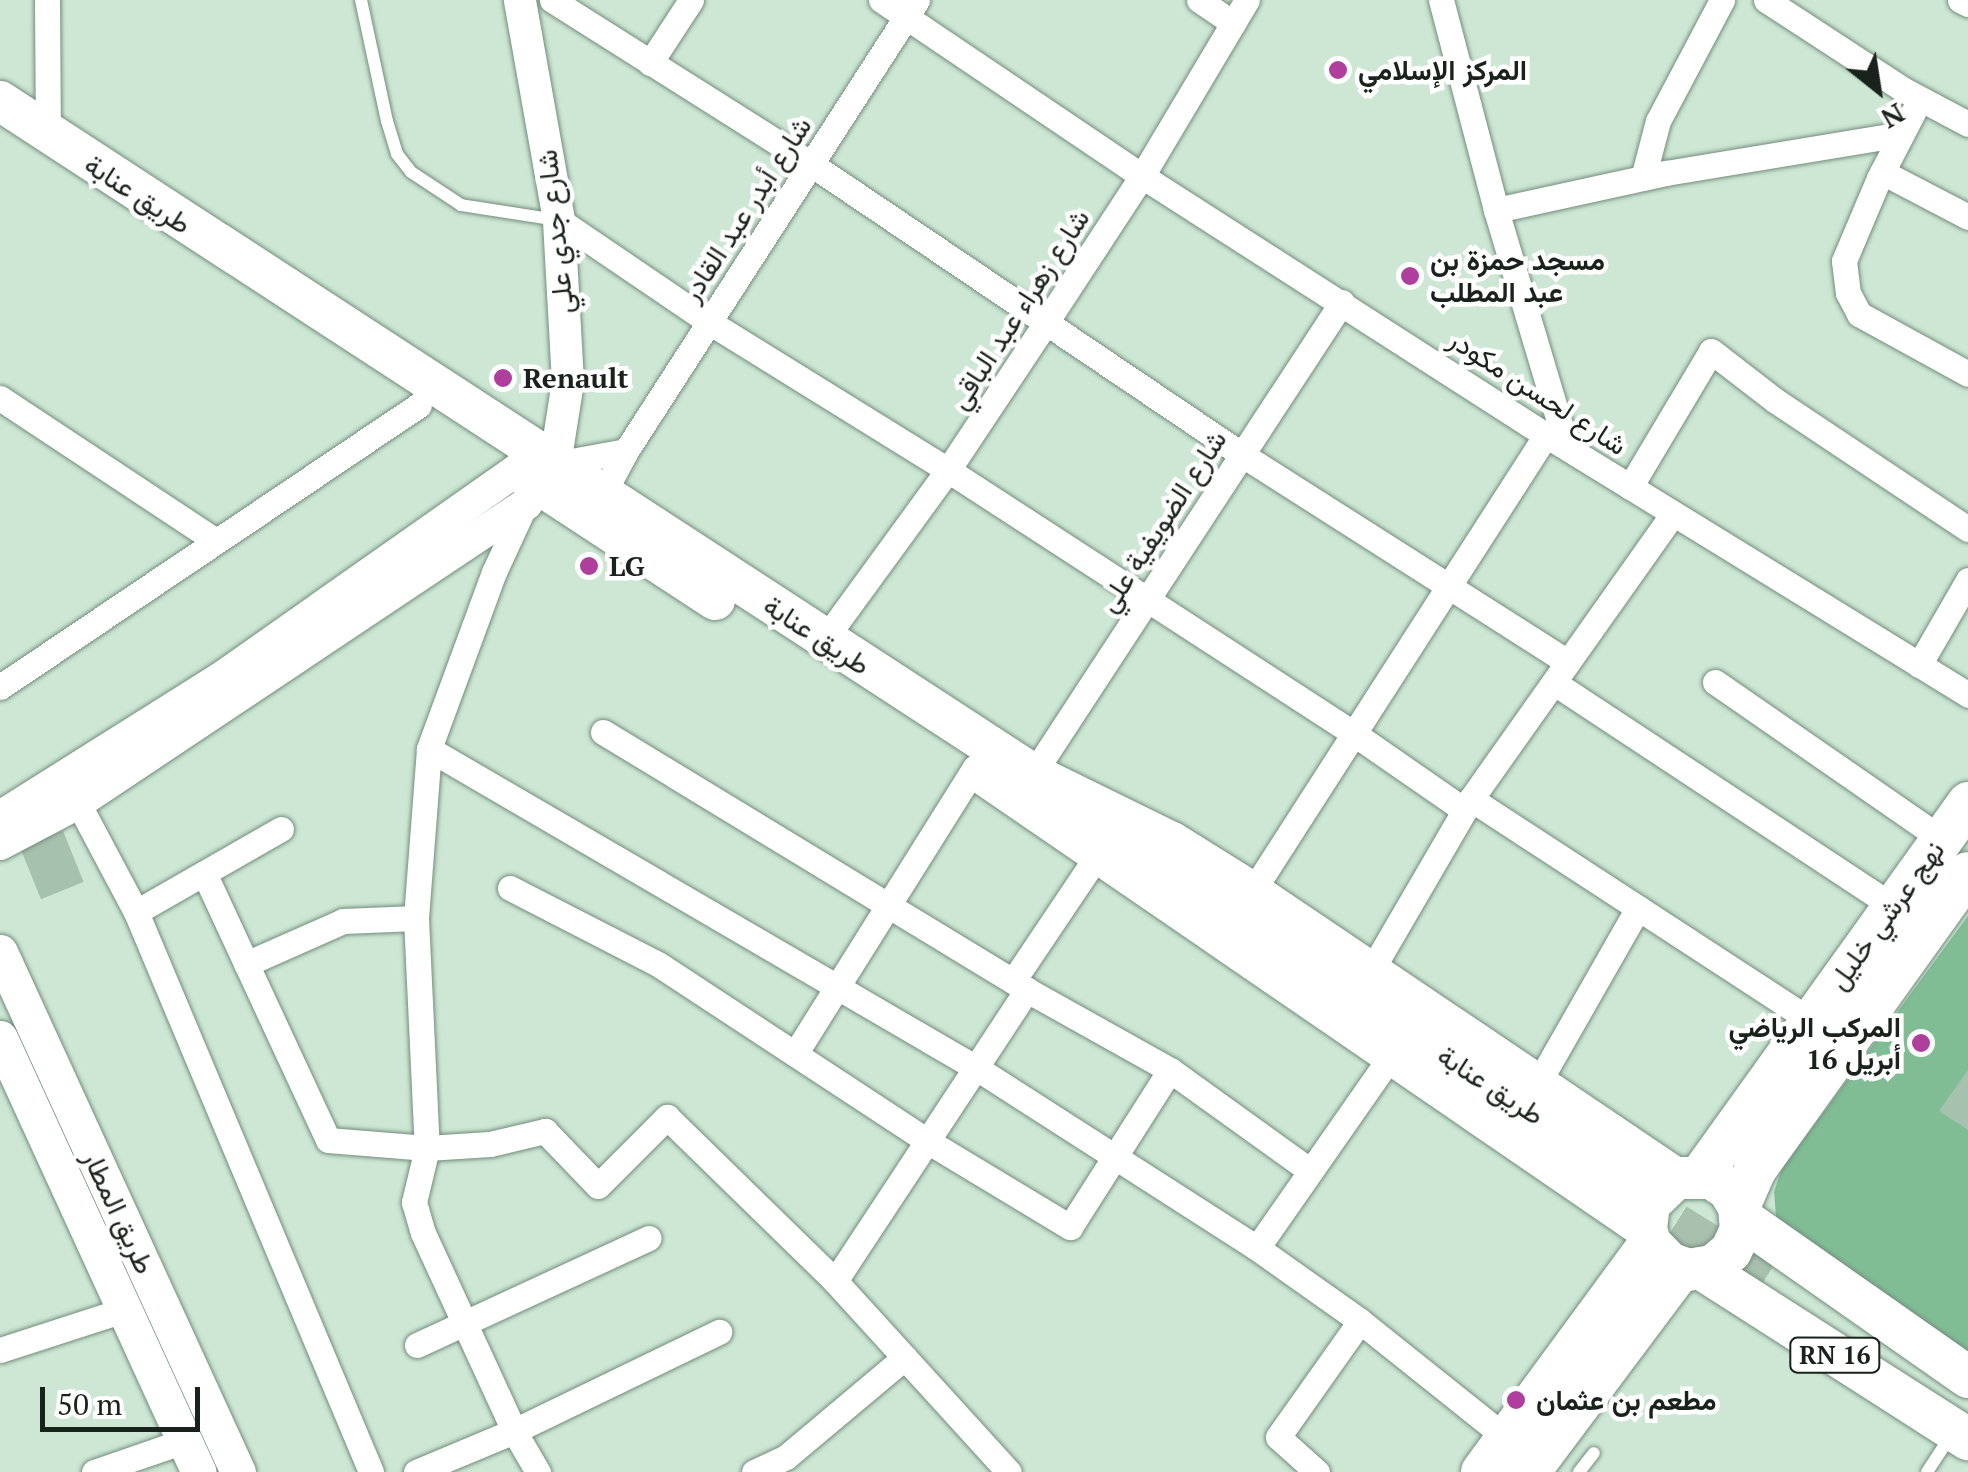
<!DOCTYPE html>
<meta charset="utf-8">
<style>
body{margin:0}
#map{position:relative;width:1968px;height:1472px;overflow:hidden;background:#cde7d4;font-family:"PT Serif",Vazirmatn,serif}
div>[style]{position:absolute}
.green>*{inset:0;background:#80bd95}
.building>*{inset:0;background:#a7c1af;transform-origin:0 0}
.trunk-tunnel>*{height:42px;margin-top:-21px;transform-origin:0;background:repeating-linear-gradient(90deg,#a9c0af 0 42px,transparent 0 63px)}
.roads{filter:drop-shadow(0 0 2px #748d7c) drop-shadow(0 0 2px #748d7c)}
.service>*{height:12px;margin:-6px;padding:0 6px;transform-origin:6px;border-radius:6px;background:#fff}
.minor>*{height:25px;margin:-12.5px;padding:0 12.5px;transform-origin:12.5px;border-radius:12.5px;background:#fff}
.tertiary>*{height:32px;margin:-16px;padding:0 16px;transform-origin:16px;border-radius:16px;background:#fff}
.secondary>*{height:35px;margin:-17.5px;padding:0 17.5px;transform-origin:17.5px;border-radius:17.5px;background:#fff}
.primary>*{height:40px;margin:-20px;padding:0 20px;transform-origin:20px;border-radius:20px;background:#fff}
.trunk>*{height:42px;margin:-21px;padding:0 21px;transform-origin:21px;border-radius:21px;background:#fff}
.dots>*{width:28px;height:28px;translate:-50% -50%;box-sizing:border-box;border:5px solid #fff;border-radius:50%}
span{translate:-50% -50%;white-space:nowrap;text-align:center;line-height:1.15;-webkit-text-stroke:9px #fff;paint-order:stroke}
.shield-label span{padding:2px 8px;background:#fff;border:2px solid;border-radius:8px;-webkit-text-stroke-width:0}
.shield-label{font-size:25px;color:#19231c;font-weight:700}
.poi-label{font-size:28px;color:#19231c;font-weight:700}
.left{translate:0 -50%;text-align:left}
.right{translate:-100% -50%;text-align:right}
.street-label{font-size:28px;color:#19231c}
.north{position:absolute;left:1828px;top:40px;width:100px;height:100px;-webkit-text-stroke:8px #fff;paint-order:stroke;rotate:150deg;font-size:28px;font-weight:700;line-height:40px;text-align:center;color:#19231c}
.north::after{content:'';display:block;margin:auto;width:35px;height:45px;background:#19231c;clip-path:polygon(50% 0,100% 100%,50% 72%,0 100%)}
.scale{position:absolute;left:40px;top:1387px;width:160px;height:45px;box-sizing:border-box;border:5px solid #19231c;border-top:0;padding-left:12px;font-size:30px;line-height:35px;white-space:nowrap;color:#19231c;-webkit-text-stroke:8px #fff;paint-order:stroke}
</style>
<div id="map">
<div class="green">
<i style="clip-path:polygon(1968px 916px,1968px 1359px,1789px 1235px,1776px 1216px,1774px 1192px,1781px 1170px)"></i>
</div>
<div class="building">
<i style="left:63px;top:831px;width:55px;height:46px;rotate:68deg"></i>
<i style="clip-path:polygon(1968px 1070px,1968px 1130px,1939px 1111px)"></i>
</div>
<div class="trunk-tunnel">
<i style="left:1622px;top:1191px;width:172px;rotate:31.9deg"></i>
</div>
<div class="roads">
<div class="service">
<i style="left:361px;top:0;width:124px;rotate:77.9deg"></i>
<i style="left:387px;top:121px;width:34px;rotate:73deg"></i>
<i style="left:397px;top:154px;width:23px;rotate:52deg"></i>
<i style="left:411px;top:172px;width:60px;rotate:33.4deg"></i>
<i style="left:461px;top:205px;width:97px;rotate:8.9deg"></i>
<i style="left:1579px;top:1472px;width:24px;rotate:-52deg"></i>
<i style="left:1927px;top:1472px;width:42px;rotate:-56.7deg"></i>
</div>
<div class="minor">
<i style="left:47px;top:0;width:135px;rotate:89.6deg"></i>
<i style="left:552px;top:0;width:307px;rotate:32.3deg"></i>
<i style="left:811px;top:164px;width:519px;rotate:34deg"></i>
<i style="left:1241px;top:454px;width:387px;rotate:32.5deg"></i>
<i style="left:881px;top:0;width:315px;rotate:34deg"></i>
<i style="left:1142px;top:176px;width:480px;rotate:32.7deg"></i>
<i style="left:1546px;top:435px;width:496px;rotate:31.6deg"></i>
<i style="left:1199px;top:0;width:41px;rotate:34.1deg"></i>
<i style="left:1441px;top:0;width:217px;rotate:75.3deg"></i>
<i style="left:1496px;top:210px;width:245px;rotate:73.4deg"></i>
<i style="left:1766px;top:0;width:165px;rotate:33.1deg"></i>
<i style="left:1904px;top:90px;width:72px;rotate:28deg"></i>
<i style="left:1960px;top:0;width:9px;rotate:27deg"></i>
<i style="left:650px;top:63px;width:75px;rotate:-56.9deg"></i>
<i style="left:1920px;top:99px;width:89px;rotate:117.4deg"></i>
<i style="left:1879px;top:178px;width:90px;rotate:112.9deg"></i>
<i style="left:1844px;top:261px;width:32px;rotate:83deg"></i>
<i style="left:1848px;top:293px;width:24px;rotate:62deg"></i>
<i style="left:1859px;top:314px;width:124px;rotate:28.8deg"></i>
<i style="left:1882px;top:172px;width:97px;rotate:27.6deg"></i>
<i style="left:1643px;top:178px;width:59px;rotate:-75.3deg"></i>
<i style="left:1658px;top:121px;width:137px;rotate:-62.1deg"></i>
<i style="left:1496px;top:210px;width:174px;rotate:-12.3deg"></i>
<i style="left:1666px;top:173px;width:238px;rotate:-9.4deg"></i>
<i style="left:559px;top:220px;width:181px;rotate:34.2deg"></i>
<i style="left:709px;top:322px;width:281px;rotate:31.8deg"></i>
<i style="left:948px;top:470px;width:483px;rotate:33deg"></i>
<i style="left:1353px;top:733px;width:135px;rotate:34.7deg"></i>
<i style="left:0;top:398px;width:259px;rotate:33.5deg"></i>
<i style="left:626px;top:451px;width:537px;rotate:-57.17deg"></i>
<i style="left:555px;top:464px;width:72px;rotate:-10.4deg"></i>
<i style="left:626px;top:451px;width:47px;rotate:118.2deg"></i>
<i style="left:1630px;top:487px;width:158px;rotate:-59.2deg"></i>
<i style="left:1711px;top:351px;width:82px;rotate:37.6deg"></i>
<i style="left:1776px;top:401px;width:231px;rotate:33.7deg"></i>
<i style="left:525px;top:505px;width:74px;rotate:114.8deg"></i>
<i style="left:494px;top:572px;width:189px;rotate:110.2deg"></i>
<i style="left:429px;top:749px;width:169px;rotate:94.4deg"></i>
<i style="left:416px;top:918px;width:230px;rotate:87.3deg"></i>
<i style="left:427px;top:1148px;width:56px;rotate:103.5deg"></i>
<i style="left:414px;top:1202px;width:32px;rotate:74deg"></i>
<i style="left:423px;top:1233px;width:218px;rotate:65.3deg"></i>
<i style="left:514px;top:1431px;width:48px;rotate:59.7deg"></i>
<i style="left:824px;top:640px;width:210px;rotate:-53.9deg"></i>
<i style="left:948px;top:470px;width:175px;rotate:-56.4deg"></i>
<i style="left:1045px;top:324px;width:177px;rotate:-56.8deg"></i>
<i style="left:1142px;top:176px;width:205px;rotate:-59.2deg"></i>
<i style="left:1919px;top:665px;width:98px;rotate:-60deg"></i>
<i style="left:1715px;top:682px;width:276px;rotate:34.7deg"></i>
<i style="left:1556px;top:684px;width:405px;rotate:33.4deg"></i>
<i style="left:0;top:687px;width:505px;rotate:-33.94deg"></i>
<i style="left:603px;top:732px;width:496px;rotate:31.3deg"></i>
<i style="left:1027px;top:990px;width:164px;rotate:29.2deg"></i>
<i style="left:1170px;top:1070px;width:171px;rotate:35.7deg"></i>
<i style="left:429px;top:749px;width:635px;rotate:30.24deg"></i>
<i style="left:978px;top:1069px;width:331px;rotate:32.7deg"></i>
<i style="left:1257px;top:1248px;width:126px;rotate:35.3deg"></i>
<i style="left:1360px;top:1321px;width:189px;rotate:38.6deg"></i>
<i style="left:1033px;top:774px;width:564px;rotate:-56.79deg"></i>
<i style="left:1471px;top:799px;width:405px;rotate:33.1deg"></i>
<i style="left:78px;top:803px;width:123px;rotate:62deg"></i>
<i style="left:136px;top:912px;width:607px;rotate:67.23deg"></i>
<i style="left:205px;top:875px;width:292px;rotate:65.1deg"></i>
<i style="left:328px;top:1140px;width:99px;rotate:4.6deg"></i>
<i style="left:427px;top:1148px;width:63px;rotate:-3.6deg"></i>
<i style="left:490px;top:1144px;width:57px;rotate:-13.3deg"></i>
<i style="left:545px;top:1131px;width:76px;rotate:46.1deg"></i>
<i style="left:598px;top:1186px;width:98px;rotate:-45deg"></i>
<i style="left:667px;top:1117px;width:235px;rotate:44.3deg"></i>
<i style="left:835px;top:1281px;width:258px;rotate:47.7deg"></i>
<i style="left:510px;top:888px;width:166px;rotate:27.2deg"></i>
<i style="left:658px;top:964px;width:324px;rotate:33.3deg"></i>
<i style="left:929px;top:1142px;width:165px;rotate:31.1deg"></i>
<i style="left:1070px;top:1227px;width:186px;rotate:-57.5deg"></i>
<i style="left:1252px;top:892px;width:543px;rotate:-57.25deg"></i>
<i style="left:136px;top:912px;width:167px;rotate:-29.8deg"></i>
<i style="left:246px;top:964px;width:106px;rotate:-23.9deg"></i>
<i style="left:343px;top:921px;width:73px;rotate:-2.4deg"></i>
<i style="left:1371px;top:971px;width:199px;rotate:-59.8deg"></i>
<i style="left:1471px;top:799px;width:348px;rotate:-54.7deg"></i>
<i style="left:1013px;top:981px;width:154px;rotate:-56.1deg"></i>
<i style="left:795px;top:1054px;width:337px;rotate:-57.9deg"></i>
<i style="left:1537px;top:1085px;width:204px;rotate:-60.3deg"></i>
<i style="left:1257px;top:1248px;width:234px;rotate:-55.1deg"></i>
<i style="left:835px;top:1281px;width:349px;rotate:-56.6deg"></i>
<i style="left:417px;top:1345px;width:255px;rotate:-24.8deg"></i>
<i style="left:0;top:1350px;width:130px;rotate:-17.9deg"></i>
<i style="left:94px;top:1472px;width:95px;rotate:-19deg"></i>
<i style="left:416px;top:1472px;width:106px;rotate:-22.7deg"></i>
<i style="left:514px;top:1431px;width:228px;rotate:-25.8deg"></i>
<i style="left:754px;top:1472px;width:35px;rotate:-25deg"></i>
<i style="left:786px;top:1457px;width:155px;rotate:-40deg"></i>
<i style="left:1317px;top:1472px;width:52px;rotate:-138.1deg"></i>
<i style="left:1278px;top:1437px;width:142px;rotate:-54.7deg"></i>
</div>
<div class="tertiary">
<i style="left:0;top:817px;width:261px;rotate:-32.2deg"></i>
<i style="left:221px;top:678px;width:362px;rotate:-35.1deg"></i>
<i style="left:517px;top:470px;width:24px;rotate:-9deg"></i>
<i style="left:0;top:844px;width:88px;rotate:-27.7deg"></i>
<i style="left:78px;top:803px;width:539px;rotate:-33.72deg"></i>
<i style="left:526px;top:504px;width:49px;rotate:-54.1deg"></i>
<i style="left:555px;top:464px;width:83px;rotate:-81deg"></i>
<i style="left:568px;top:382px;width:162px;rotate:-93.2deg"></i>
<i style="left:559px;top:220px;width:223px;rotate:-100.1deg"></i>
</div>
<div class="secondary">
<i style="left:0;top:952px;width:572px;rotate:65.41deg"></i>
<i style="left:0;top:1038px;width:477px;rotate:65.4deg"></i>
</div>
<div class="primary">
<i style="left:0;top:101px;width:1233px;rotate:33.08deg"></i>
<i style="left:1033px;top:774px;width:155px;rotate:26.1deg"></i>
<i style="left:1172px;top:842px;width:94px;rotate:32deg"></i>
<i style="left:1252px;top:892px;width:511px;rotate:34deg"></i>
<i style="left:521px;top:473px;width:232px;rotate:33.2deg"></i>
<i style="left:981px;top:773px;width:806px;rotate:34.44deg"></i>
</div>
<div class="trunk">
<i style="left:1033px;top:774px;width:306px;rotate:35.1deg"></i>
<i style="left:1283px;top:950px;width:414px;rotate:32.9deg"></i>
<i style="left:1701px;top:1175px;width:458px;rotate:-54.3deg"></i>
<i style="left:1739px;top:1207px;width:21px;rotate:-121deg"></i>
<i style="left:1728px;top:1189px;width:20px;rotate:-147deg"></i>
<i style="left:1711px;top:1178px;width:35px;rotate:180deg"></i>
<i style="left:1676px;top:1178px;width:37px;rotate:136deg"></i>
<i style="left:1649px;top:1204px;width:25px;rotate:97deg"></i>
<i style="left:1646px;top:1229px;width:15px;rotate:74deg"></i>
<i style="left:1650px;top:1243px;width:28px;rotate:46deg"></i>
<i style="left:1669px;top:1263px;width:20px;rotate:20deg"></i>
<i style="left:1688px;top:1270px;width:25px;rotate:-9deg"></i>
<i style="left:1713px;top:1266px;width:23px;rotate:-40deg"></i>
<i style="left:1731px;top:1251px;width:23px;rotate:-65deg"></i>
<i style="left:1741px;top:1230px;width:23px;rotate:-95deg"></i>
<i style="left:1739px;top:1207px;width:40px;rotate:-66.6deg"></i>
<i style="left:1755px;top:1170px;width:365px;rotate:-54.4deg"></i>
<i style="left:1741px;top:1218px;width:277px;rotate:35deg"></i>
<i style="left:1702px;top:1269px;width:316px;rotate:32.6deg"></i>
<i style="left:1482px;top:1472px;width:284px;rotate:-53.7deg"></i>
<i style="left:1529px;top:1472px;width:254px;rotate:-53.2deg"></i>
</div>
</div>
<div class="dots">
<i style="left:1338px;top:70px;background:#ae3f9c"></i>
<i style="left:1410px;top:276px;background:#ae3f9c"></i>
<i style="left:503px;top:378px;background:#ae3f9c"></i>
<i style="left:589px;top:566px;background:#ae3f9c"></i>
<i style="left:1921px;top:1043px;background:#ae3f9c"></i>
<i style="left:1516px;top:1400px;background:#ae3f9c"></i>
</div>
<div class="shield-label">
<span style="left:1835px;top:1355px">RN 16</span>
</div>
<div class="poi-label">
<span class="left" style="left:1358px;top:70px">المركز الإسلامي</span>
<span class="left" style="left:1430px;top:276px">مسجد حمزة بن<br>عبد المطلب</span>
<span class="left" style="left:523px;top:378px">Renault</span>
<span class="left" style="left:609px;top:566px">LG</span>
<span class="right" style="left:1901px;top:1043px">المركب الرياضي<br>16 أبريل</span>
<span class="left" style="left:1536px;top:1400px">مطعم بن عثمان</span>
</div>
<div class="street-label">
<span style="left:138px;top:194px;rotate:33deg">طريق عنابة</span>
<span style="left:746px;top:209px;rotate:-57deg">شارع أبدر عبد القادر</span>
<span style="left:555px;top:232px;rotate:-96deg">شارع جدي علي</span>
<span style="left:1019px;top:309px;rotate:-57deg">شارع زهراء عبد الباقي</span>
<span style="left:1538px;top:392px;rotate:33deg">شارع لحسن مكودر</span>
<span style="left:1162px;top:521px;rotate:-57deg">شارع الضويفية علي</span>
<span style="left:817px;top:635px;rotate:33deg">طريق عنابة</span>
<span style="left:1886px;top:915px;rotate:-54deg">نهج عرشي خليل</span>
<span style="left:1491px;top:1085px;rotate:33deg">طريق عنابة</span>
<span style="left:119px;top:1212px;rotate:65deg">طريق المطار</span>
</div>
<div class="north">N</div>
<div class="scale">50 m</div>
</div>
